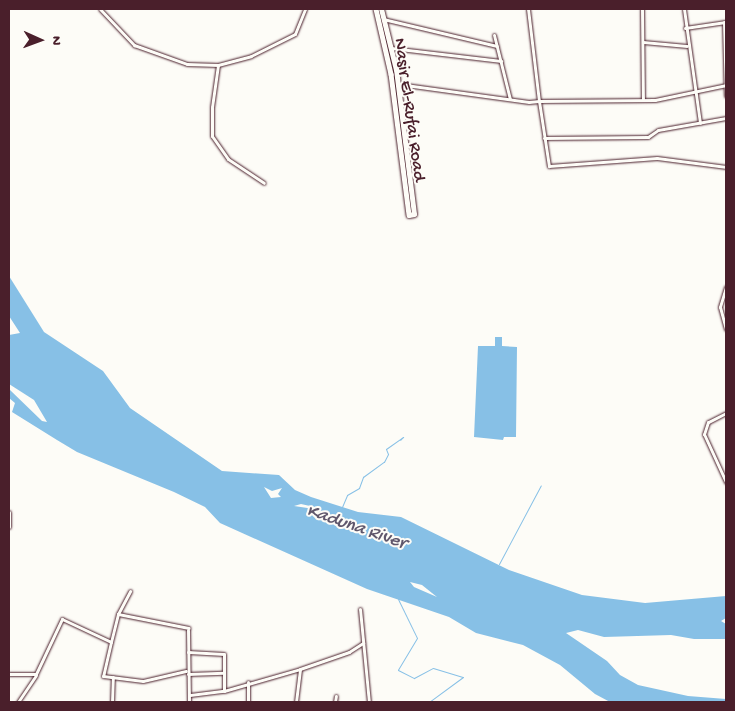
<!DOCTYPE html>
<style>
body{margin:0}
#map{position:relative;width:735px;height:711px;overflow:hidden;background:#fdfcf7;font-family:"Gochi Hand",sans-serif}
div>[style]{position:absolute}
.water>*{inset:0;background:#87c0e6}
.stream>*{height:1px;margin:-0.5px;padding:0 0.5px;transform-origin:0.5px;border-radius:0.5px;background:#87c0e6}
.roads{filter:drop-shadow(0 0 1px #4a1f2b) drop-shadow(0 0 1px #4a1f2b)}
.street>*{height:3px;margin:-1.5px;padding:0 1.5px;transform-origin:1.5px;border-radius:1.5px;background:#fdfcf7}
.secondary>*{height:4.5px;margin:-2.25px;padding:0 2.25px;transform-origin:2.25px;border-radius:2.25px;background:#fdfcf7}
span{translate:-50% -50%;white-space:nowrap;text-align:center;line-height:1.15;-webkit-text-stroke:4px #fdfcf7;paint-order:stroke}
.street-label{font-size:18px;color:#4a1f2b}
.water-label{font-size:19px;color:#5f576c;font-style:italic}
.frame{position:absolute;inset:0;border:10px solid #4a1f2b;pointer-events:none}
.north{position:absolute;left:15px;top:15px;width:50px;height:50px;-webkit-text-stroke:4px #fdfcf7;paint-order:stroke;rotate:92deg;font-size:14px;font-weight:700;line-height:20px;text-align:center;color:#4a1f2b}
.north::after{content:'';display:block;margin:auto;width:18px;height:22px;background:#4a1f2b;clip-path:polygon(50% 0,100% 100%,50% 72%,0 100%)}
</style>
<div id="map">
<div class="water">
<i style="clip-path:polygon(evenodd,9px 276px,44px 332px,103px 371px,130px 408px,222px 471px,279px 475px,295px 490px,311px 497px,358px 512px,401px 517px,509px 570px,582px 595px,645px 603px,726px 596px,726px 618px,721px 621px,726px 624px,726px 639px,694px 639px,671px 635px,604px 637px,578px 630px,566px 633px,607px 661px,620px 675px,638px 685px,688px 696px,726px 699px,726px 702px,610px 702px,595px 694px,560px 665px,523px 645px,476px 633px,449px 617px,367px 589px,220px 523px,205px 507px,174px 492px,77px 452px,57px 440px,12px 412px,15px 403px,9px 398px,9px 389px,42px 421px,47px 422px,34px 400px,9px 384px,9px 335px,20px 333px,9px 316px,9px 276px,264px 487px,272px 491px,282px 488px,278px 494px,281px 497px,271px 498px,264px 487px,9px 276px,301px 504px,319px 508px,321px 510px,294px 506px,301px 504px,9px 276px,410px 582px,422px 585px,437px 597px,414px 587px,410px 582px)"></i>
<i style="clip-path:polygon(495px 337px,502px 337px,502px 346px,517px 347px,516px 437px,504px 437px,503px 440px,474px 437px,478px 346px,495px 346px)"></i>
</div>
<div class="stream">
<i style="left:342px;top:507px;width:13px;rotate:-67deg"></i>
<i style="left:347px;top:495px;width:14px;rotate:-30deg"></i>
<i style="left:359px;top:488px;width:12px;rotate:-70deg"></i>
<i style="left:363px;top:477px;width:26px;rotate:-36deg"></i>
<i style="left:384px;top:462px;width:9px;rotate:-63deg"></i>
<i style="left:388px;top:454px;width:5px;rotate:-112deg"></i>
<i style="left:386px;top:449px;width:21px;rotate:-35deg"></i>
<i style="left:403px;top:437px;width:4px;rotate:135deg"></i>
<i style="left:499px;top:564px;width:89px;rotate:-62deg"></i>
<i style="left:398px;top:599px;width:43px;rotate:64deg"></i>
<i style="left:417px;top:638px;width:37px;rotate:121deg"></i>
<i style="left:398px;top:670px;width:18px;rotate:27deg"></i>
<i style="left:414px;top:678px;width:21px;rotate:-28deg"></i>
<i style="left:433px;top:668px;width:31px;rotate:17deg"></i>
<i style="left:463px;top:677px;width:42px;rotate:143.7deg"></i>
</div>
<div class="roads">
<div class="street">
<i style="left:100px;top:9px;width:50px;rotate:46.6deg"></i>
<i style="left:134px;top:45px;width:56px;rotate:19.7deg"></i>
<i style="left:187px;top:64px;width:31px;rotate:2deg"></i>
<i style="left:218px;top:65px;width:34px;rotate:-15deg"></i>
<i style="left:251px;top:56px;width:49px;rotate:-26.6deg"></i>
<i style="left:295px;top:34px;width:27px;rotate:-68deg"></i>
<i style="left:528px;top:9px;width:93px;rotate:83.2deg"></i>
<i style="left:539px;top:101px;width:116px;rotate:-0.5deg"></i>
<i style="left:655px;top:100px;width:73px;rotate:-11.9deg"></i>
<i style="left:642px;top:9px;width:91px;rotate:89.4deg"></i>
<i style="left:684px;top:9px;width:115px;rotate:82deg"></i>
<i style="left:383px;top:19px;width:117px;rotate:13.3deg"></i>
<i style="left:724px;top:22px;width:74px;rotate:88.5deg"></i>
<i style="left:685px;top:28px;width:41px;rotate:-8.3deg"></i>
<i style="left:494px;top:35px;width:66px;rotate:76deg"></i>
<i style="left:643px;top:42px;width:44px;rotate:5.2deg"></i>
<i style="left:391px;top:48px;width:111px;rotate:6.7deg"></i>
<i style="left:218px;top:65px;width:42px;rotate:98.1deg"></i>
<i style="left:212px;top:107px;width:29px;rotate:90deg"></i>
<i style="left:212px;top:136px;width:28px;rotate:55deg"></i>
<i style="left:228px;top:159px;width:43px;rotate:33.7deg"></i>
<i style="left:398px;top:84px;width:132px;rotate:7.8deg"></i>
<i style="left:529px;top:102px;width:10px;rotate:-6deg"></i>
<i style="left:539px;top:101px;width:66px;rotate:81.3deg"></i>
<i style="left:549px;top:166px;width:108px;rotate:-4.2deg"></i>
<i style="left:657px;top:158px;width:70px;rotate:7.4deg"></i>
<i style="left:544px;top:138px;width:104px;rotate:-0.6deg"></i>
<i style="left:648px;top:137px;width:12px;rotate:-35deg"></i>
<i style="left:658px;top:130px;width:69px;rotate:-10deg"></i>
<i style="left:726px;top:287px;width:21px;rotate:107deg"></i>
<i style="left:720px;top:307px;width:23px;rotate:75deg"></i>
<i style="left:726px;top:413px;width:20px;rotate:153deg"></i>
<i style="left:708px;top:422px;width:13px;rotate:108deg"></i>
<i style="left:704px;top:434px;width:53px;rotate:65.4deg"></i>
<i style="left:9px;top:512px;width:15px;rotate:90deg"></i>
<i style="left:360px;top:609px;width:93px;rotate:84.5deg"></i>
<i style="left:118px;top:614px;width:72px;rotate:11.2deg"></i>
<i style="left:188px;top:630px;width:72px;rotate:89.2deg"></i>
<i style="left:111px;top:642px;width:35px;rotate:103deg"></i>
<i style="left:103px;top:676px;width:40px;rotate:7.1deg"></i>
<i style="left:143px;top:681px;width:44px;rotate:-13.1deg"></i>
<i style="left:188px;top:652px;width:36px;rotate:3deg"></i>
<i style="left:224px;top:654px;width:37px;rotate:90deg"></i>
<i style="left:9px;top:674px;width:27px"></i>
<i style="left:36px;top:674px;width:61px;rotate:-64.7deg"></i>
<i style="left:62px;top:619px;width:54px;rotate:25.1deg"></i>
<i style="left:111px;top:642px;width:29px;rotate:-76deg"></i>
<i style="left:118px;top:614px;width:26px;rotate:-62deg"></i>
<i style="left:188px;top:674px;width:36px;rotate:-2deg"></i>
<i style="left:248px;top:682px;width:20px;rotate:90deg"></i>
<i style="left:190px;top:695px;width:34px;rotate:-7deg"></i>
<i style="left:224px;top:691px;width:79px;rotate:-16.1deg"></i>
<i style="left:300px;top:669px;width:52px;rotate:-19.1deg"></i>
<i style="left:349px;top:652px;width:17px;rotate:-33deg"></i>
<i style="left:18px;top:702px;width:32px;rotate:-56deg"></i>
<i style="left:112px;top:702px;width:25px;rotate:-88deg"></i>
<i style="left:296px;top:702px;width:33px;rotate:-83deg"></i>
<i style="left:335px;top:702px;width:6px;rotate:-81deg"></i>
</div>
<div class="secondary">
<i style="left:376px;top:9px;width:67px;rotate:77deg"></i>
<i style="left:391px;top:74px;width:142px;rotate:82.7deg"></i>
<i style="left:409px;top:215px;width:5px;rotate:-11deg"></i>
<i style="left:414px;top:214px;width:145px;rotate:-97.1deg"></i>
<i style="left:396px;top:70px;width:63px;rotate:-103.8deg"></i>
</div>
</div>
<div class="street-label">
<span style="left:408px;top:110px;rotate:82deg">Nasir El-Rufai Road</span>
</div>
<div class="water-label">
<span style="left:356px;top:528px;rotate:19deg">Kaduna River</span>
</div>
<div class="frame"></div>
<div class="north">N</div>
</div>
